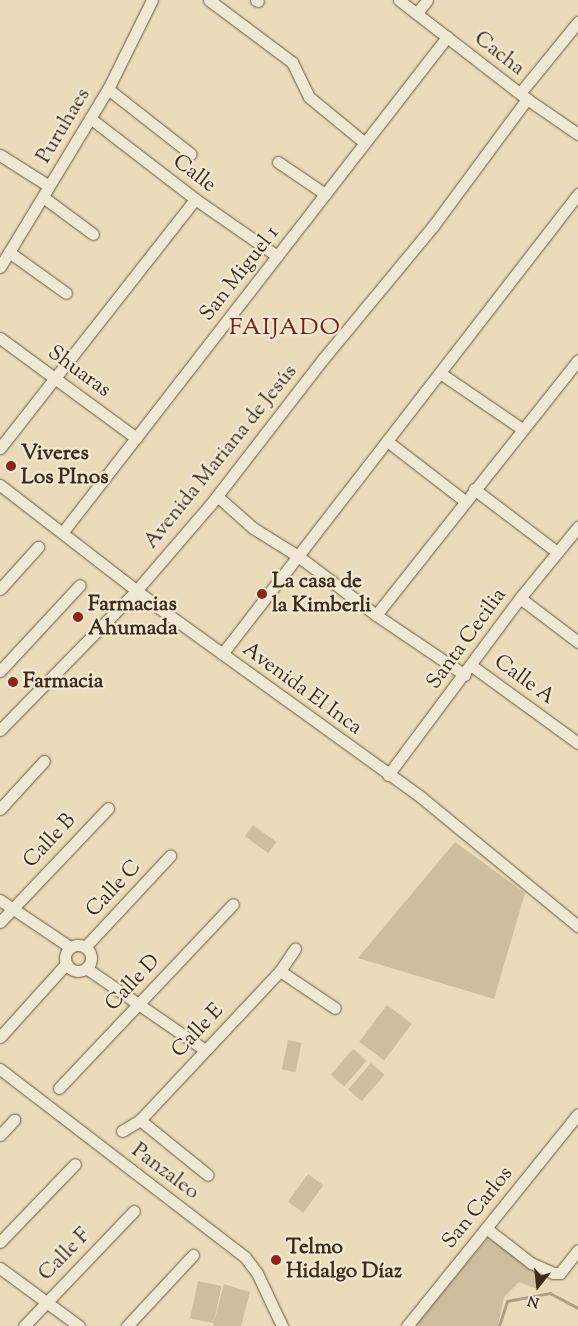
<!DOCTYPE html>
<meta charset="utf-8">
<style>
body{margin:0}
#map{position:relative;width:578px;height:1326px;overflow:hidden;background:#eadcbb;font-family:"Sorts Mill Goudy",serif}
div>[style]{position:absolute}
.green>*{inset:0;background:#cdbe9f;transform-origin:0 0}
.stream>*{height:2.5px;margin:-1.25px;padding:0 1.25px;transform-origin:1.25px;border-radius:1.25px;background:#b0a083}
.roads{filter:drop-shadow(0 0 1px #6a5840) drop-shadow(0 0 1px #6a5840)}
.minor>*{height:11px;margin:-5.5px;padding:0 5.5px;transform-origin:5.5px;border-radius:5.5px;background:#f1e8d3}
.minor>.ring{margin:-5.5px;padding:0;box-sizing:content-box;background:none;border:11px solid #f1e8d3;border-radius:50%}
.dots>*{width:14px;height:14px;translate:-50% -50%;box-sizing:border-box;border:2px solid #f1e8d3;border-radius:50%}
span{translate:-50% -50%;white-space:nowrap;text-align:center;line-height:1.15;-webkit-text-stroke:4.5px #f1e8d3;paint-order:stroke}
.street-label{font-size:21px;color:#3f2c17}
.poi-label{font-size:21px;color:#3f2c17;font-weight:700}
.left{translate:0 -50%;text-align:left}
.quarter-label{font-size:24px;color:#7a1f14;letter-spacing:1px}
.north{position:absolute;left:513px;top:1261px;width:50px;height:50px;-webkit-text-stroke:4px #f1e8d3;paint-order:stroke;rotate:196deg;font-size:14px;font-weight:700;line-height:20px;text-align:center;color:#3f2c17}
.north::after{content:'';display:block;margin:auto;width:18px;height:22px;background:#3f2c17;clip-path:polygon(50% 0,100% 100%,50% 72%,0 100%)}
</style>
<div id="map">
<div class="green">
<i style="left:253px;top:825px;width:29px;height:14px;rotate:36deg"></i>
<i style="clip-path:polygon(455px 842px,525px 893px,494px 999px,358px 958px)"></i>
<i style="left:387px;top:1005px;width:31px;height:46px;rotate:37deg"></i>
<i style="left:288px;top:1040px;width:14px;height:30px;rotate:12deg"></i>
<i style="left:353px;top:1049px;width:18px;height:34px;rotate:41deg"></i>
<i style="left:371px;top:1063px;width:18px;height:35px;rotate:41deg"></i>
<i style="left:308px;top:1174px;width:19px;height:34px;rotate:36deg"></i>
<i style="clip-path:polygon(488px 1238px,546px 1275px,537px 1289px,519px 1282px,504px 1297px,498px 1326px,414px 1326px)"></i>
<i style="left:198px;top:1281px;width:24px;height:38px;rotate:12deg"></i>
<i style="clip-path:polygon(224px 1284px,250px 1292px,241px 1326px,213px 1326px)"></i>
</div>
<div class="stream">
<i style="left:499px;top:1326px;width:26px;rotate:-72deg"></i>
<i style="left:507px;top:1301px;width:44px;rotate:-10.5deg"></i>
<i style="left:550px;top:1293px;width:32px;rotate:28deg"></i>
</div>
<div class="roads">
<div class="minor">
<i style="left:209px;top:0;width:104px;rotate:36.8deg"></i>
<i style="left:292px;top:62px;width:39px;rotate:64deg"></i>
<i style="left:309px;top:97px;width:72px;rotate:39.4deg"></i>
<i style="left:256px;top:0;width:2px;rotate:27deg"></i>
<i style="left:399px;top:0;width:162px;rotate:37.7deg"></i>
<i style="left:527px;top:99px;width:62px;rotate:34.5deg"></i>
<i style="left:417px;top:13px;width:16px;rotate:-52deg"></i>
<i style="left:108px;top:89px;width:105px;rotate:38.1deg"></i>
<i style="left:520px;top:93px;width:92px;rotate:-50.8deg"></i>
<i style="left:90px;top:118px;width:133px;rotate:37.6deg"></i>
<i style="left:195px;top:199px;width:100px;rotate:34.8deg"></i>
<i style="left:0;top:155px;width:58px;rotate:32.3deg"></i>
<i style="left:278px;top:162px;width:57px;rotate:34.2deg"></i>
<i style="left:43px;top:197px;width:62px;rotate:36.5deg"></i>
<i style="left:9px;top:252px;width:70px;rotate:35.7deg"></i>
<i style="left:0;top:267px;width:208px;rotate:-58.8deg"></i>
<i style="left:108px;top:89px;width:99px;rotate:-63.7deg"></i>
<i style="left:0;top:338px;width:169px;rotate:36.3deg"></i>
<i style="left:440px;top:373px;width:99px;rotate:34.3deg"></i>
<i style="left:387px;top:441px;width:98px;rotate:37.6deg"></i>
<i style="left:0;top:448px;width:316px;rotate:-51.9deg"></i>
<i style="left:0;top:485px;width:201px;rotate:37.7deg"></i>
<i style="left:159px;top:608px;width:324px;rotate:35.8deg"></i>
<i style="left:422px;top:798px;width:202px;rotate:39.4deg"></i>
<i style="left:474px;top:489px;width:104px;rotate:37.2deg"></i>
<i style="left:217px;top:496px;width:48px;rotate:41.6deg"></i>
<i style="left:253px;top:528px;width:53px;rotate:31.9deg"></i>
<i style="left:298px;top:556px;width:98px;rotate:37.1deg"></i>
<i style="left:376px;top:615px;width:325px;rotate:-51.6deg"></i>
<i style="left:62px;top:533px;width:628px;rotate:-52.18deg"></i>
<i style="left:0;top:589px;width:57px;rotate:-47.9deg"></i>
<i style="left:520px;top:598px;width:73px;rotate:37.2deg"></i>
<i style="left:376px;top:615px;width:107px;rotate:34deg"></i>
<i style="left:222px;top:654px;width:582px;rotate:-52.26deg"></i>
<i style="left:472px;top:666px;width:131px;rotate:36deg"></i>
<i style="left:0;top:671px;width:117px;rotate:-47.1deg"></i>
<i style="left:0;top:730px;width:194px;rotate:-45.6deg"></i>
<i style="left:136px;top:591px;width:113px;rotate:-49.3deg"></i>
<i style="left:210px;top:505px;width:185px;rotate:-52.3deg"></i>
<i style="left:323px;top:359px;width:173px;rotate:-50.4deg"></i>
<i style="left:433px;top:226px;width:158px;rotate:-53.5deg"></i>
<i style="left:388px;top:775px;width:221px;rotate:-53.3deg"></i>
<i style="left:520px;top:598px;width:92px;rotate:-50.8deg"></i>
<i style="left:0;top:809px;width:65px;rotate:-47.5deg"></i>
<i style="left:0;top:900px;width:84px;rotate:33.9deg"></i>
<i style="left:0;top:922px;width:157px;rotate:-46.5deg"></i>
<i class="ring" style="left:65px;top:945px;width:15px;height:15px"></i>
<i style="left:85px;top:947px;width:125px;rotate:-47deg"></i>
<i style="left:86px;top:968px;width:145px;rotate:34.6deg"></i>
<i style="left:280px;top:971px;width:66px;rotate:33.9deg"></i>
<i style="left:0;top:1037px;width:98px;rotate:-47.9deg"></i>
<i style="left:0;top:1069px;width:309px;rotate:37.5deg"></i>
<i style="left:245px;top:1257px;width:20px;rotate:53deg"></i>
<i style="left:257px;top:1273px;width:59px;rotate:64.7deg"></i>
<i style="left:59px;top:1088px;width:253px;rotate:-46.6deg"></i>
<i style="left:140px;top:1120px;width:87px;rotate:39deg"></i>
<i style="left:122px;top:1131px;width:21px;rotate:-31deg"></i>
<i style="left:140px;top:1120px;width:204px;rotate:-46.8deg"></i>
<i style="left:280px;top:971px;width:27px;rotate:-56deg"></i>
<i style="left:0;top:1135px;width:21px;rotate:-47deg"></i>
<i style="left:486px;top:1228px;width:57px;rotate:37.9deg"></i>
<i style="left:531px;top:1263px;width:24px;rotate:24deg"></i>
<i style="left:553px;top:1273px;width:7px"></i>
<i style="left:560px;top:1273px;width:29px;rotate:-52deg"></i>
<i style="left:0;top:1242px;width:108px;rotate:-46.1deg"></i>
<i style="left:0;top:1268px;width:98px;rotate:36.3deg"></i>
<i style="left:24px;top:1326px;width:159px;rotate:-46.3deg"></i>
<i style="left:127px;top:1326px;width:97px;rotate:-47.1deg"></i>
<i style="left:407px;top:1326px;width:272px;rotate:-51.1deg"></i>
</div>
</div>
<div class="dots">
<i style="left:11px;top:466px;background:#8f2418"></i>
<i style="left:262px;top:594px;background:#8f2418"></i>
<i style="left:78px;top:617px;background:#8f2418"></i>
<i style="left:13px;top:682px;background:#8f2418"></i>
<i style="left:276px;top:1260px;background:#8f2418"></i>
</div>
<div class="street-label">
<span style="left:499px;top:54px;rotate:38deg">Cacha</span>
<span style="left:64px;top:126px;rotate:-59deg">Puruhaes</span>
<span style="left:194px;top:174px;rotate:37deg">Calle</span>
<span style="left:240px;top:274px;rotate:-52deg">San Miguel 1</span>
<span style="left:79px;top:372px;rotate:36deg">Shuaras</span>
<span style="left:221px;top:457px;rotate:-51deg">Avenida Mariana de Jesús</span>
<span style="left:467px;top:639px;rotate:-54deg">Santa Cecilia</span>
<span style="left:524px;top:680px;rotate:36deg">Calle A</span>
<span style="left:302px;top:689px;rotate:36deg">Avenida El Inca</span>
<span style="left:50px;top:841px;rotate:-47deg">Calle B</span>
<span style="left:114px;top:889px;rotate:-47deg">Calle C</span>
<span style="left:133px;top:983px;rotate:-47deg">Calle D</span>
<span style="left:198px;top:1031px;rotate:-47deg">Calle E</span>
<span style="left:165px;top:1172px;rotate:37deg">Panzaleo</span>
<span style="left:478px;top:1208px;rotate:-51deg">San Carlos</span>
<span style="left:65px;top:1255px;rotate:-46deg">Calle F</span>
</div>
<div class="poi-label">
<span class="left" style="left:21px;top:466px">Viveres<br>Los PInos</span>
<span class="left" style="left:272px;top:594px">La casa de<br>la Kimberli</span>
<span class="left" style="left:88px;top:617px">Farmacias<br>Ahumada</span>
<span class="left" style="left:23px;top:682px">Farmacia</span>
<span class="left" style="left:286px;top:1260px">Telmo<br>Hidalgo Díaz</span>
</div>
<div class="quarter-label">
<span style="left:285px;top:329px">FAIJADO</span>
</div>
<div class="north">N</div>
</div>
